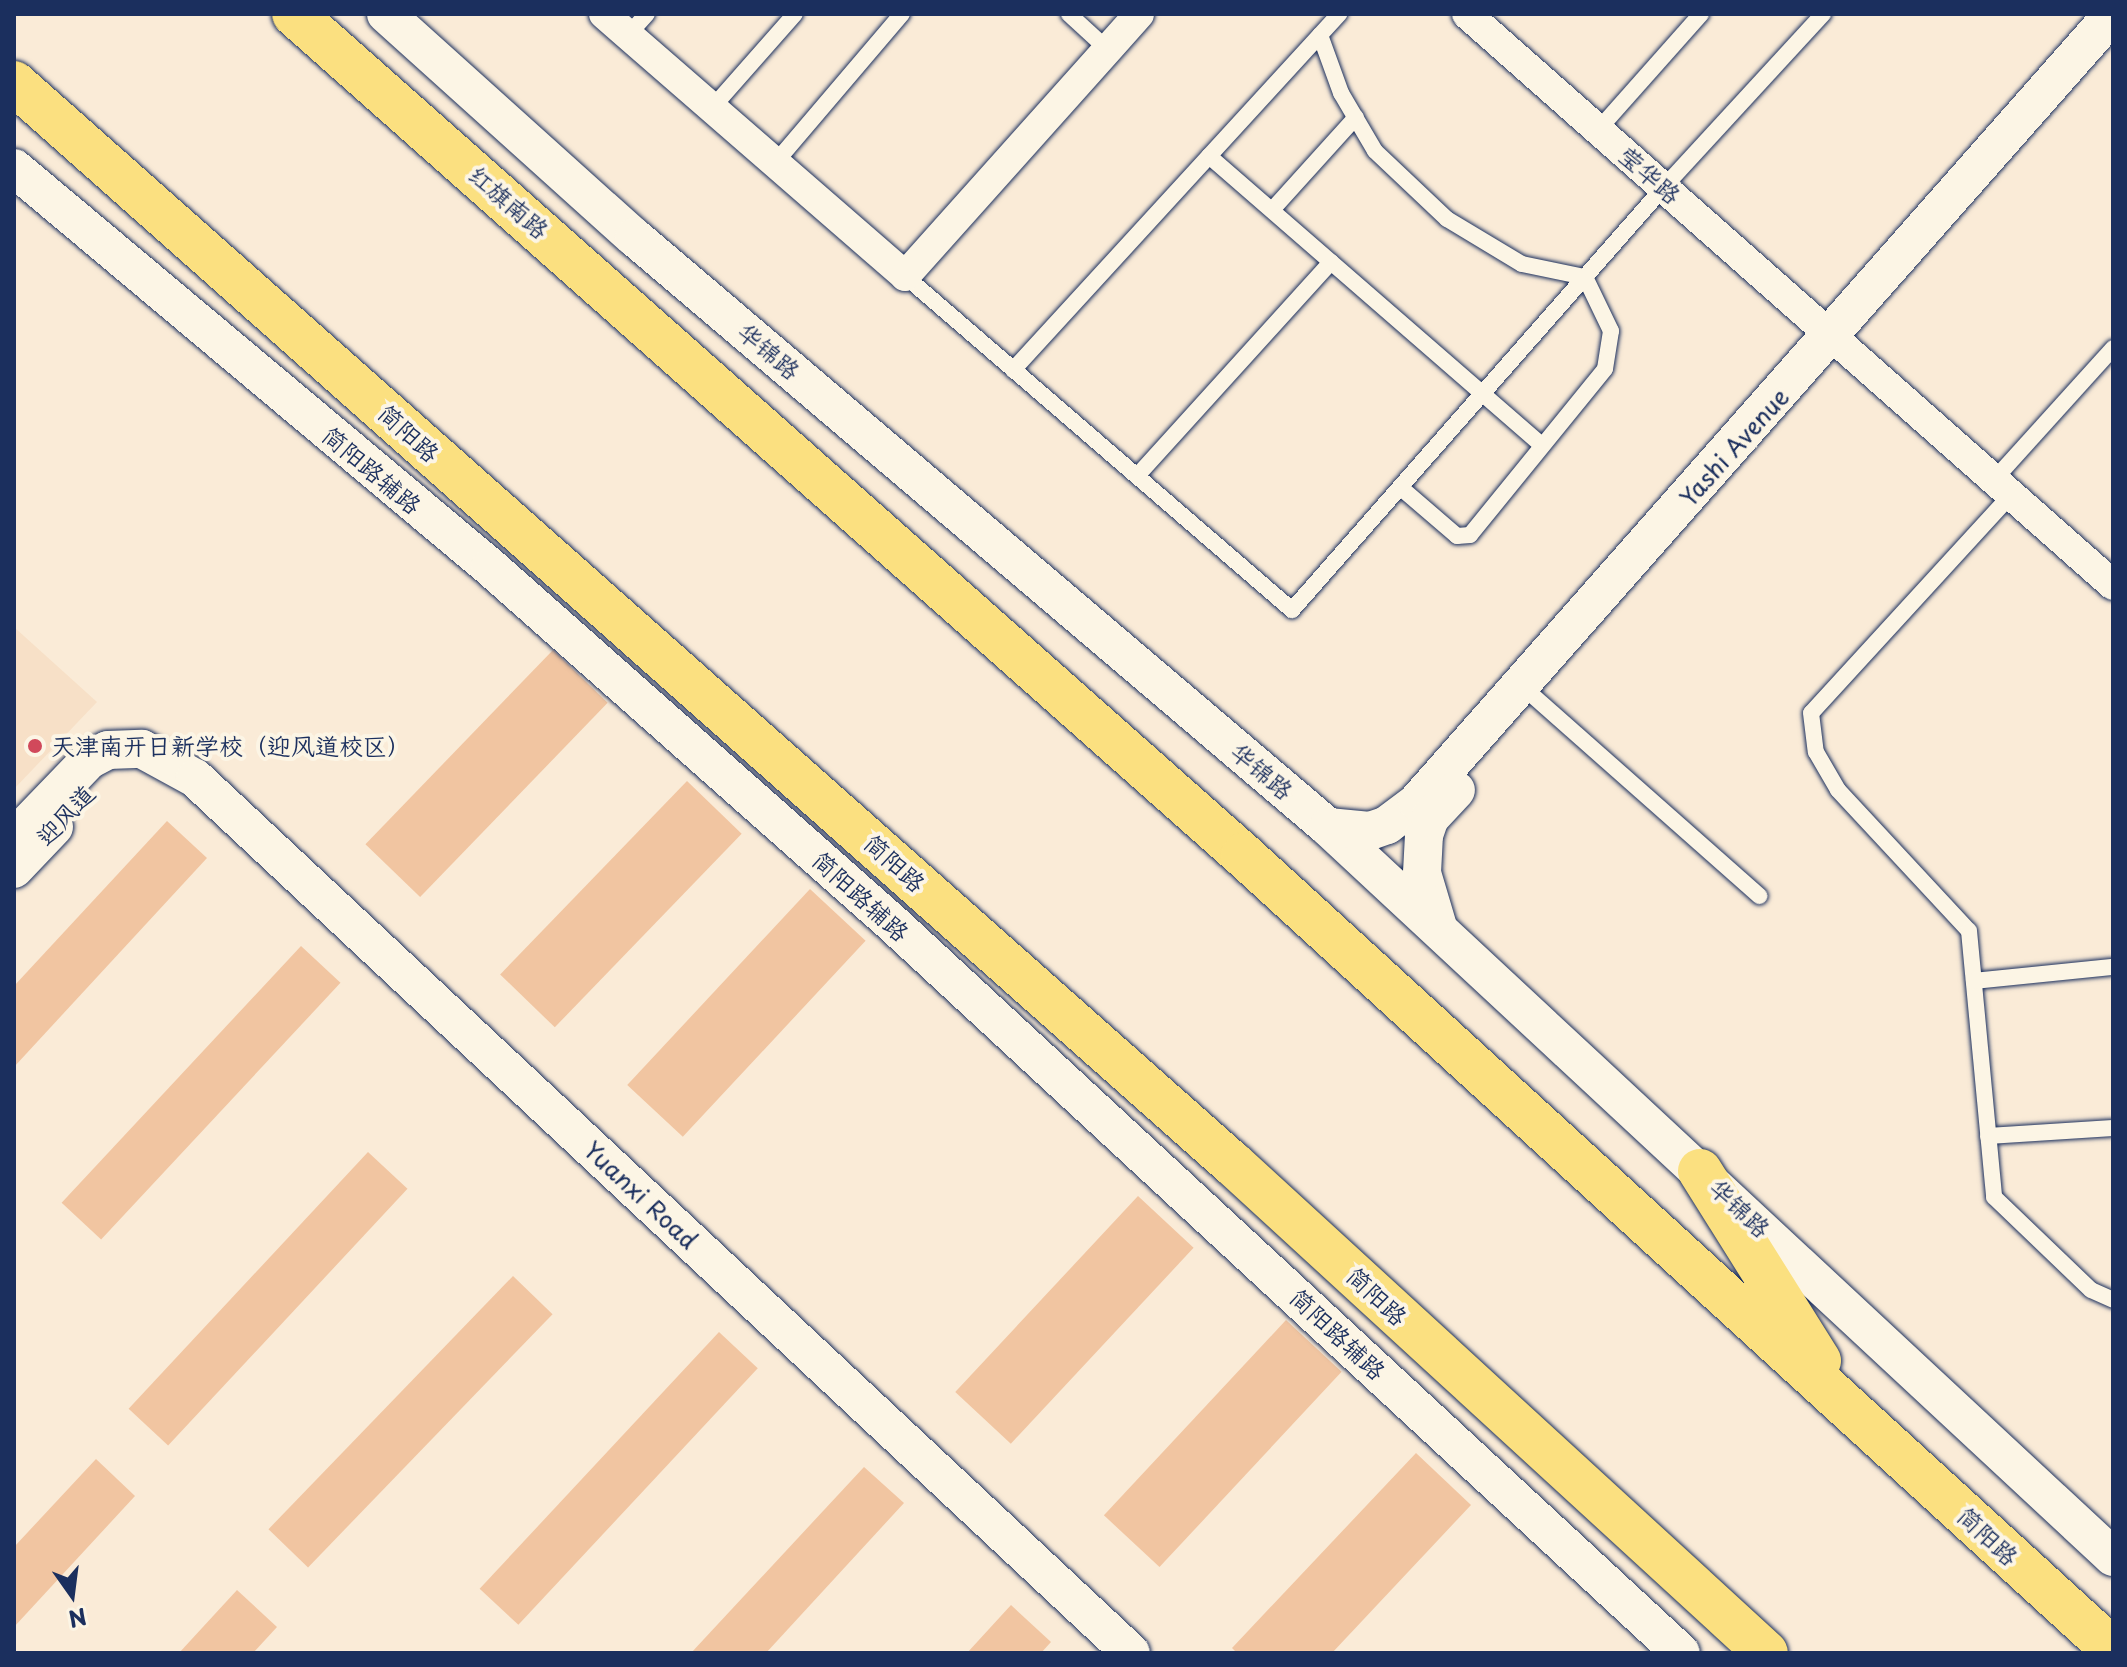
<!DOCTYPE html>
<meta charset="utf-8">
<style>
body{margin:0}
#map{position:relative;width:2127px;height:1667px;overflow:hidden;background:#faebd7;font-family:"Playpen Sans","LXGW WenKai TC",sans-serif}
div>[style]{position:absolute}
.built>*{inset:0;background:#f7e0c7}
.building>*{inset:0;background:#f1c5a1;transform-origin:0 0}
.roads{filter:drop-shadow(0 0 2px #1b2f5e) drop-shadow(0 0 2px #1b2f5e)}
.service>*{height:16px;margin:-8px;padding:0 8px;transform-origin:8px;border-radius:8px;background:#fcf5e5}
.minor>*{height:30px;margin:-15px;padding:0 15px;transform-origin:15px;border-radius:15px;background:#fcf5e5}
.tertiary>*{height:38px;margin:-19px;padding:0 19px;transform-origin:19px;border-radius:19px;background:#fcf5e5}
.trunk>*{height:44px;margin:-22px;padding:0 22px;transform-origin:22px;border-radius:22px;background:#fbe080}
.dots>*{width:22px;height:22px;translate:-50% -50%;box-sizing:border-box;border:4px solid #fcf5e5;border-radius:50%}
span{translate:-50% -50%;white-space:nowrap;text-align:center;line-height:1.15;-webkit-text-stroke:8px #fcf5e5;paint-order:stroke}
.street-label{font-size:24px;color:#1b2f5e}
.poi-label{font-size:24px;color:#1b2f5e}
.left{translate:0 -50%;text-align:left}
.frame{position:absolute;inset:0;border:16px solid #1b2f5e;pointer-events:none}
.north{position:absolute;left:32px;top:1555px;width:80px;height:80px;-webkit-text-stroke:6px #fcf5e5;paint-order:stroke;rotate:166deg;font-size:22px;font-weight:700;line-height:32px;text-align:center;color:#1b2f5e}
.north::after{content:'';display:block;margin:auto;width:28px;height:36px;background:#1b2f5e;clip-path:polygon(50% 0,100% 100%,50% 72%,0 100%)}
</style>
<div id="map">
<div class="built">
<i style="clip-path:polygon(14px 627px,97px 702px,14px 789px)"></i>
</div>
<div class="building">
<i style="left:553px;top:650px;width:76px;height:270px;rotate:44deg"></i>
<i style="left:687px;top:781px;width:76px;height:269px;rotate:44deg"></i>
<i style="clip-path:polygon(167px 821px,207px 858px,14px 1067px,14px 986px)"></i>
<i style="left:810px;top:889px;width:76px;height:268px;rotate:43deg"></i>
<i style="left:301px;top:946px;width:54px;height:351px;rotate:43deg"></i>
<i style="left:368px;top:1152px;width:54px;height:351px;rotate:43deg"></i>
<i style="left:1138px;top:1196px;width:76px;height:268px;rotate:43deg"></i>
<i style="left:513px;top:1276px;width:55px;height:352px;rotate:44deg"></i>
<i style="left:1286px;top:1320px;width:76px;height:267px;rotate:43deg"></i>
<i style="left:719px;top:1332px;width:53px;height:351px;rotate:43deg"></i>
<i style="clip-path:polygon(1416px 1453px,1471px 1505px,1332px 1653px,1237px 1653px,1232px 1648px)"></i>
<i style="clip-path:polygon(96px 1459px,135px 1496px,14px 1627px,14px 1547px)"></i>
<i style="clip-path:polygon(864px 1467px,904px 1503px,766px 1653px,691px 1653px)"></i>
<i style="clip-path:polygon(237px 1590px,277px 1627px,253px 1653px,179px 1653px)"></i>
<i style="clip-path:polygon(1011px 1605px,1051px 1642px,1041px 1653px,967px 1653px)"></i>
</div>
<div class="roads">
<div class="service">
<i style="left:1069px;top:14px;width:52px;rotate:42.6deg"></i>
<i style="left:628px;top:35px;width:28px;rotate:-48deg"></i>
<i style="left:1320px;top:35px;width:62px;rotate:70.1deg"></i>
<i style="left:1341px;top:93px;width:67px;rotate:59.6deg"></i>
<i style="left:1375px;top:151px;width:99px;rotate:43.4deg"></i>
<i style="left:1447px;top:219px;width:87px;rotate:31deg"></i>
<i style="left:1522px;top:264px;width:64px;rotate:11.7deg"></i>
<i style="left:1585px;top:277px;width:60px;rotate:64.3deg"></i>
<i style="left:1611px;top:331px;width:38px;rotate:99deg"></i>
<i style="left:1605px;top:369px;width:214px;rotate:129.1deg"></i>
<i style="left:1470px;top:535px;width:13px;rotate:176deg"></i>
<i style="left:1457px;top:536px;width:75px;rotate:-139.3deg"></i>
<i style="left:712px;top:108px;width:125px;rotate:-48.6deg"></i>
<i style="left:1598px;top:130px;width:155px;rotate:-48.4deg"></i>
<i style="left:1209px;top:156px;width:441px;rotate:41deg"></i>
<i style="left:775px;top:163px;width:196px;rotate:-49.6deg"></i>
<i style="left:1272px;top:210px;width:125px;rotate:-47.9deg"></i>
<i style="left:905px;top:276px;width:511px;rotate:40.8deg"></i>
<i style="left:1292px;top:610px;width:563px;rotate:-48.67deg"></i>
<i style="left:1664px;top:187px;width:235px;rotate:-47.4deg"></i>
<i style="left:1013px;top:370px;width:483px;rotate:-47.5deg"></i>
<i style="left:1137px;top:476px;width:289px;rotate:-47.8deg"></i>
<i style="left:1993px;top:481px;width:179px;rotate:-47.9deg"></i>
<i style="left:2010px;top:496px;width:294px;rotate:132.5deg"></i>
<i style="left:1811px;top:713px;width:39px;rotate:83deg"></i>
<i style="left:1816px;top:752px;width:44px;rotate:59.9deg"></i>
<i style="left:1838px;top:790px;width:192px;rotate:47.1deg"></i>
<i style="left:1969px;top:931px;width:267px;rotate:84.6deg"></i>
<i style="left:1994px;top:1197px;width:134px;rotate:43.8deg"></i>
<i style="left:2091px;top:1290px;width:24px;rotate:24deg"></i>
<i style="left:1522px;top:686px;width:317px;rotate:41.5deg"></i>
<i style="left:1974px;top:981px;width:140px;rotate:-5.8deg"></i>
<i style="left:1988px;top:1136px;width:125px;rotate:-3.7deg"></i>
</div>
<div class="minor">
<i style="left:604px;top:14px;width:399px;rotate:41deg"></i>
<i style="left:905px;top:276px;width:351px;rotate:-48.2deg"></i>
<i style="left:1467px;top:14px;width:862px;rotate:41.47deg"></i>
</div>
<div class="tertiary">
<i style="left:386px;top:14px;width:334px;rotate:42deg"></i>
<i style="left:634px;top:237px;width:911px;rotate:40.37deg"></i>
<i style="left:1328px;top:827px;width:1072px;rotate:42.92deg"></i>
<i style="left:14px;top:168px;width:621px;rotate:39.97deg"></i>
<i style="left:490px;top:567px;width:536px;rotate:41.52deg"></i>
<i style="left:891px;top:922px;width:1076px;rotate:42.78deg"></i>
<i style="left:1328px;top:827px;width:42px;rotate:5.4deg"></i>
<i style="left:1370px;top:831px;width:18px;rotate:-19deg"></i>
<i style="left:1387px;top:825px;width:38px;rotate:-37deg"></i>
<i style="left:1417px;top:802px;width:1051px;rotate:-48.55deg"></i>
<i style="left:14px;top:838px;width:108px;rotate:-46.1deg"></i>
<i style="left:89px;top:760px;width:21px;rotate:-28deg"></i>
<i style="left:108px;top:750px;width:34px;rotate:-2deg"></i>
<i style="left:142px;top:749px;width:60px;rotate:28.7deg"></i>
<i style="left:195px;top:778px;width:1281px;rotate:43.07deg"></i>
<i style="left:14px;top:869px;width:58px;rotate:-46.4deg"></i>
<i style="left:1438px;top:927px;width:56px;rotate:-106.5deg"></i>
<i style="left:1422px;top:873px;width:38px;rotate:-87deg"></i>
<i style="left:1424px;top:835px;width:18px;rotate:-71deg"></i>
<i style="left:1430px;top:818px;width:38px;rotate:-47deg"></i>
</div>
<div class="trunk">
<i style="left:294px;top:14px;width:1268px;rotate:41.55deg"></i>
<i style="left:1243px;top:855px;width:1179px;rotate:42.42deg"></i>
<i style="left:14px;top:83px;width:1629px;rotate:41.57deg"></i>
<i style="left:1233px;top:1164px;width:723px;rotate:42.53deg"></i>
<i style="left:1700px;top:1171px;width:224px;rotate:57.9deg"></i>
</div>
</div>
<div class="dots">
<i style="left:35px;top:746px;background:#d1495b"></i>
</div>
<div class="street-label">
<span style="left:1650px;top:175px;rotate:41deg">莹华路</span>
<span style="left:509px;top:202px;rotate:41deg">红旗南路</span>
<span style="left:769px;top:351px;rotate:40deg">华锦路</span>
<span style="left:409px;top:433px;rotate:42deg">简阳路</span>
<span style="left:1734px;top:447px;rotate:-48deg">Yashi Avenue</span>
<span style="left:372px;top:470px;rotate:40deg">简阳路辅路</span>
<span style="left:1262px;top:771px;rotate:40deg">华锦路</span>
<span style="left:65px;top:815px;rotate:-47deg">迎风道</span>
<span style="left:895px;top:863px;rotate:42deg">简阳路</span>
<span style="left:861px;top:896px;rotate:42deg">简阳路辅路</span>
<span style="left:641px;top:1195px;rotate:43deg">Yuanxi Road</span>
<span style="left:1740px;top:1208px;rotate:43deg">华锦路</span>
<span style="left:1377px;top:1296px;rotate:43deg">简阳路</span>
<span style="left:1338px;top:1334px;rotate:43deg">简阳路辅路</span>
<span style="left:1988px;top:1536px;rotate:43deg">简阳路</span>
</div>
<div class="poi-label">
<span class="left" style="left:51px;top:746px">天津南开日新学校（迎风道校区）</span>
</div>
<div class="frame"></div>
<div class="north">N</div>
</div>
